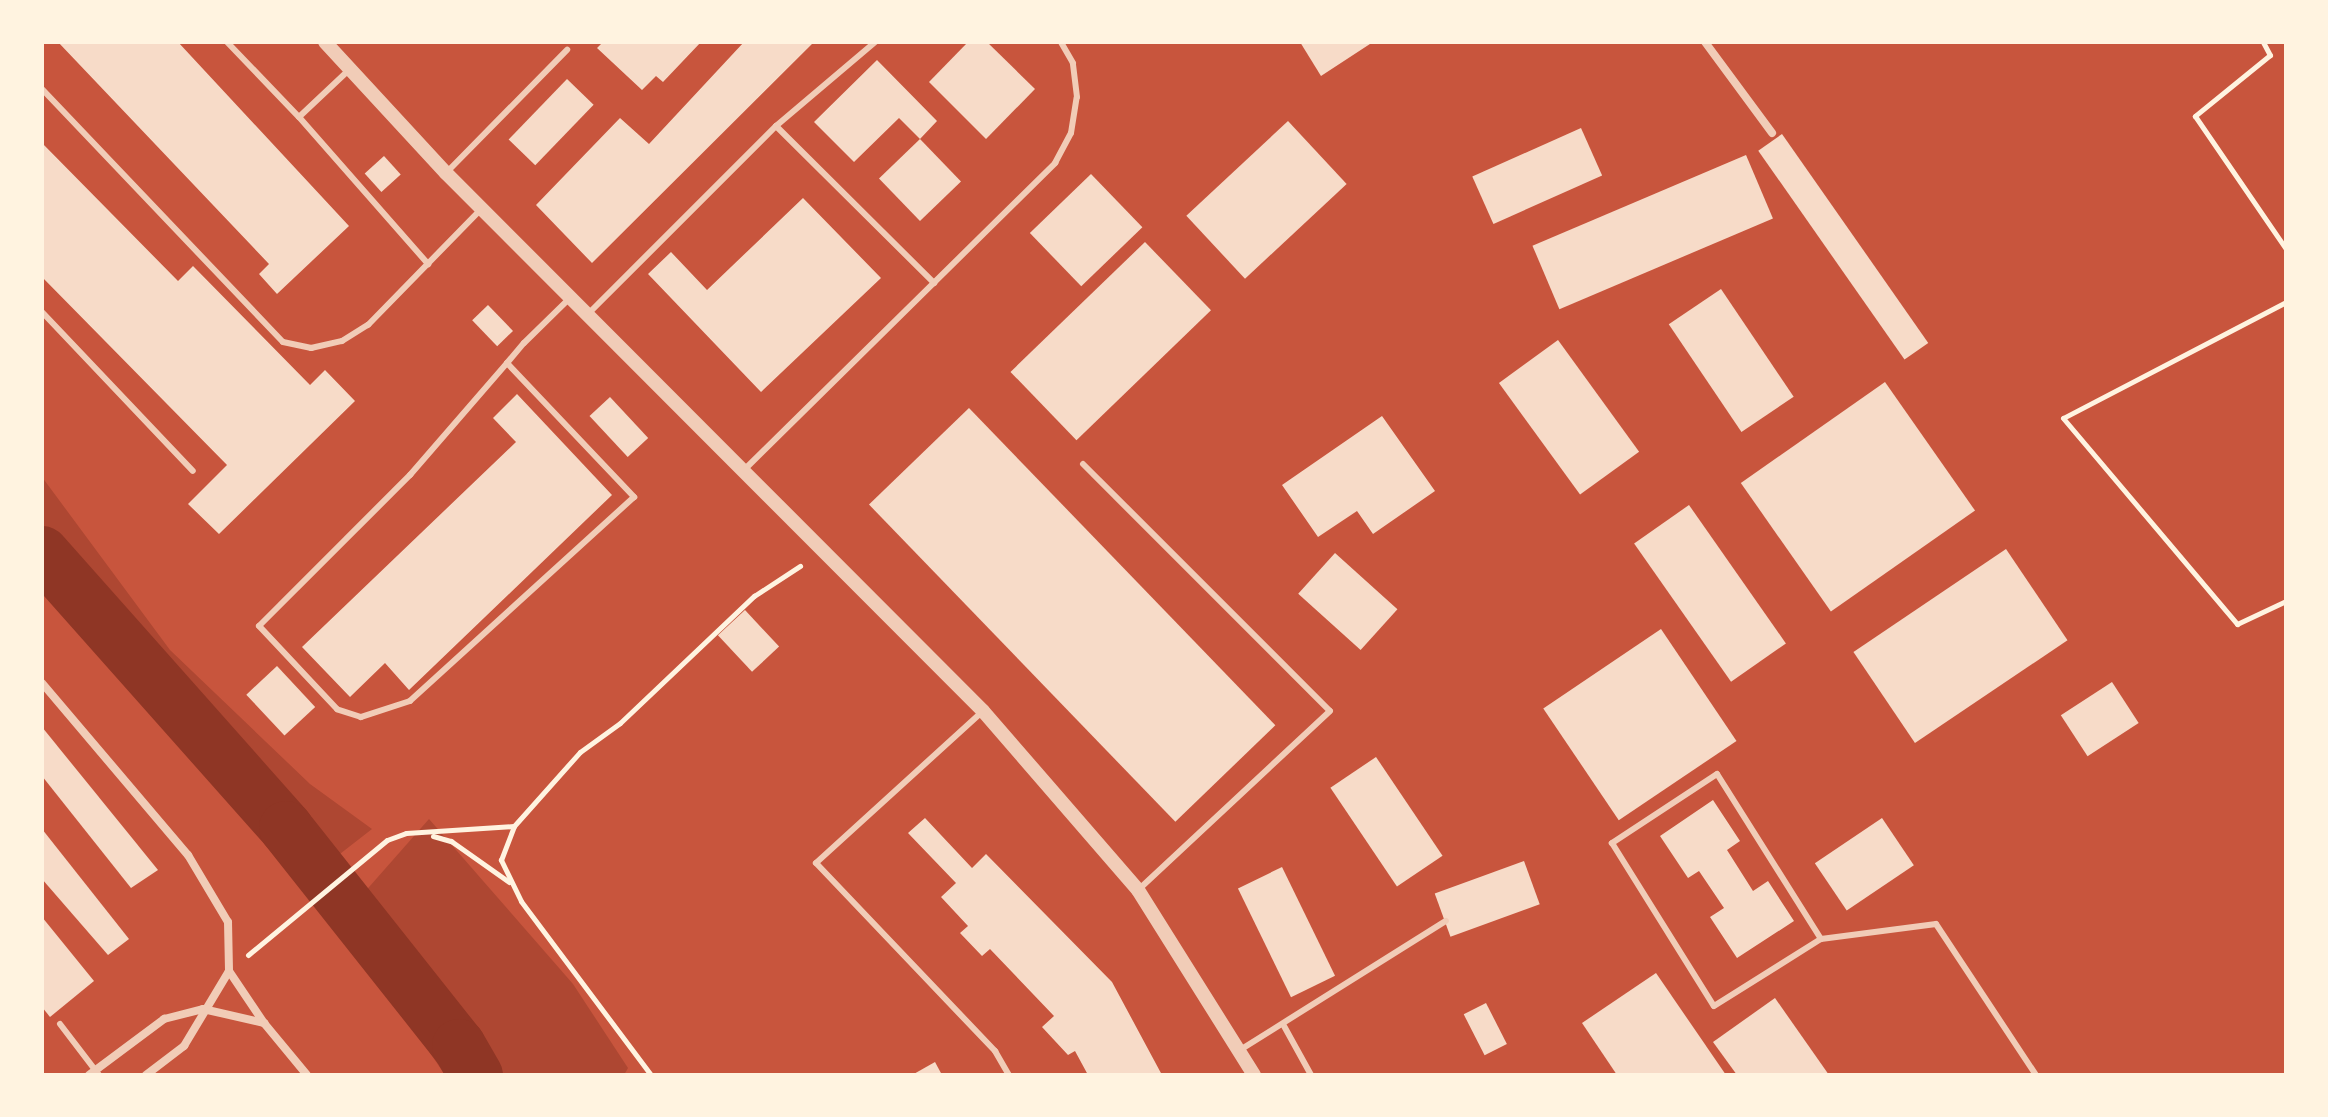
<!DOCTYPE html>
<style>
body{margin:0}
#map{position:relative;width:2328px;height:1117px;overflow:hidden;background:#c8553d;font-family:Barlow,sans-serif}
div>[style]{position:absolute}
.green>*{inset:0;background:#ae4732}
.river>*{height:54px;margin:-27px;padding:0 27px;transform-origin:27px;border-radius:27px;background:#8f3625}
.building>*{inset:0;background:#f7dbc8;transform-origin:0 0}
.path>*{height:5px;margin:-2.5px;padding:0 2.5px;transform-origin:2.5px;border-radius:2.5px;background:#fff3e0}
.service>*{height:6px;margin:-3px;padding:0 3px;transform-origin:3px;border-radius:3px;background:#f1ccb7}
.minor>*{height:8px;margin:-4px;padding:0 4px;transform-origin:4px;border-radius:4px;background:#f1ccb7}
.tertiary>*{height:14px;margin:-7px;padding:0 7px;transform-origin:7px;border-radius:7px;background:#f1ccb7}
span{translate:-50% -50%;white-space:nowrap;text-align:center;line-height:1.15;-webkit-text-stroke:6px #fff3e0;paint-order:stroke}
.frame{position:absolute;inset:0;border:44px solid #fff3e0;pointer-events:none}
</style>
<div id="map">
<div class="green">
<i style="clip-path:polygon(42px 477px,170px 650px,310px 784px,372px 829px,327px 864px,42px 541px)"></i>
<i style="clip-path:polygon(429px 819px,573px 984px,628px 1068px,624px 1075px,445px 1075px,340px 920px)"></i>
</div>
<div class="river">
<i style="left:42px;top:553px;width:368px;rotate:48.4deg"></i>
<i style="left:286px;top:828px;width:278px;rotate:51.6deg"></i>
<i style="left:459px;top:1046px;width:34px;rotate:60deg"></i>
</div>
<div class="building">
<i style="clip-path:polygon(58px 42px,178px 42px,349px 226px,277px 294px,259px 274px,269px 264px)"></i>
<i style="clip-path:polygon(603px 42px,701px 42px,663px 82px,656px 76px,642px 90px,597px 48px)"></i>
<i style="clip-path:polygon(744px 42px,814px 42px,592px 263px,536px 205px,620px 118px,649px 144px)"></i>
<i style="clip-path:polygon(968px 42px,987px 42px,1035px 89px,986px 139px,929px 82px)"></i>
<i style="clip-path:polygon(1300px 42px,1373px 42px,1321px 76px)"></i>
<i style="clip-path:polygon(877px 60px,937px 121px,920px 139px,899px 118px,854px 162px,814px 122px)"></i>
<i style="left:567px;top:79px;width:37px;height:84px;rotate:44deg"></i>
<i style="left:1288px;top:121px;width:86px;height:139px;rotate:47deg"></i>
<i style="left:1581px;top:128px;width:52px;height:119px;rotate:66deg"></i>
<i style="left:1782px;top:134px;width:255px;height:29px;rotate:55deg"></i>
<i style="left:920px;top:139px;width:59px;height:57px;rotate:46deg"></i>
<i style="clip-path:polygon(42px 143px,178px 281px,193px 266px,310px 385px,325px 370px,355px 401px,219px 534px,188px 504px,227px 465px,42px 277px)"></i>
<i style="left:1746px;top:155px;width:69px;height:232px;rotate:67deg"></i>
<i style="left:384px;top:156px;width:25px;height:26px;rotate:48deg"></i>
<i style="left:1091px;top:174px;width:74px;height:85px;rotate:46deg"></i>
<i style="clip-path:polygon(803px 198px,881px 278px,761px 392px,648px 274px,671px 252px,707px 290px)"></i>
<i style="left:1145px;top:242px;width:95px;height:187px;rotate:46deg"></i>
<i style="left:1721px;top:289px;width:130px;height:63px;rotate:56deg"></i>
<i style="left:488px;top:305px;width:36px;height:22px;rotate:46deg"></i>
<i style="left:1558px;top:340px;width:138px;height:73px;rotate:54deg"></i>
<i style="left:1885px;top:382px;width:157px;height:176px;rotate:55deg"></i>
<i style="clip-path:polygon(517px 394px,612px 495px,409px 690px,385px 663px,350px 697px,302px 647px,516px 442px,493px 418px)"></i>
<i style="left:610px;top:397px;width:56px;height:28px;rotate:47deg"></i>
<i style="left:969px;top:408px;width:441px;height:139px;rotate:46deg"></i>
<i style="clip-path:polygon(1382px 416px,1435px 491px,1373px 534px,1357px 511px,1318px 537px,1282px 485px)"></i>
<i style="left:1689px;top:505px;width:169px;height:67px;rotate:55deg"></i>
<i style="left:2006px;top:549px;width:110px;height:184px;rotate:56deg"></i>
<i style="left:1335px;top:553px;width:84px;height:55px;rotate:42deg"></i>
<i style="left:745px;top:610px;width:50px;height:37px;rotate:47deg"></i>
<i style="left:1661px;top:629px;width:135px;height:142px;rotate:56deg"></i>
<i style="left:277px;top:666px;width:56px;height:42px;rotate:47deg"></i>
<i style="left:2112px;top:682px;width:49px;height:61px;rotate:57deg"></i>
<i style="clip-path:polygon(42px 727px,158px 870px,131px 888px,42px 776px)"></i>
<i style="left:1376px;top:757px;width:119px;height:55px;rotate:56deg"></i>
<i style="clip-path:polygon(1713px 800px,1740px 841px,1727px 850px,1753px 891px,1768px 881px,1794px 921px,1737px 958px,1710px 917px,1724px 908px,1699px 871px,1688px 878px,1660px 836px)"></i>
<i style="clip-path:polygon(925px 818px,972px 868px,986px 854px,1112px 982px,1162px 1075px,1088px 1075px,1075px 1051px,1068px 1055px,1042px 1027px,1054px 1016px,990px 949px,982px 956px,960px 933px,968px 926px,941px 897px,956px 883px,908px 833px)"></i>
<i style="left:1882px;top:818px;width:57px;height:81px;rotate:56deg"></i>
<i style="clip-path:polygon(42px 829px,129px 939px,108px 955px,42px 879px)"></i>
<i style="left:1524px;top:861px;width:46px;height:95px;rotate:70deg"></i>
<i style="left:1282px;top:867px;width:121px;height:49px;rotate:64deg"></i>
<i style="clip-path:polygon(42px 917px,94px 981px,50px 1017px,42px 1007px)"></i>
<i style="clip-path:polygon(1656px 973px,1726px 1075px,1617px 1075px,1582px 1023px)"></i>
<i style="clip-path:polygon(1775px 998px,1829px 1075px,1737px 1075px,1713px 1042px)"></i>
<i style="left:1486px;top:1003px;width:46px;height:25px;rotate:63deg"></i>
<i style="clip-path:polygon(935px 1062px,942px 1075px,912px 1075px)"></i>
</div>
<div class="path">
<i style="left:2263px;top:42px;width:15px;rotate:62deg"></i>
<i style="left:2270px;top:55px;width:97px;rotate:140.9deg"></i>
<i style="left:2195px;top:116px;width:161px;rotate:55.6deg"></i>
<i style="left:2286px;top:302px;width:251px;rotate:152.5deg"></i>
<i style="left:2063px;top:418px;width:270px;rotate:49.8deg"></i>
<i style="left:2237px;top:624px;width:54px;rotate:-25.1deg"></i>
<i style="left:433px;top:836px;width:19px;rotate:16deg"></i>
<i style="left:451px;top:841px;width:71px;rotate:35.3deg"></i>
<i style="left:248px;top:955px;width:180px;rotate:-39.6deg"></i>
<i style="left:387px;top:840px;width:20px;rotate:-20deg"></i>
<i style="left:406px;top:833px;width:108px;rotate:-3.7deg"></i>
<i style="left:651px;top:1075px;width:217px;rotate:-126.8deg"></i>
<i style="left:521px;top:901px;width:46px;rotate:-116deg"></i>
<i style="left:501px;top:860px;width:36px;rotate:-69deg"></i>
<i style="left:514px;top:826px;width:99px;rotate:-48.3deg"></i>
<i style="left:580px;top:752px;width:49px;rotate:-35.9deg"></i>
<i style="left:620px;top:723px;width:185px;rotate:-43.5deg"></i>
<i style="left:754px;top:596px;width:55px;rotate:-33.1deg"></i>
</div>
<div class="service">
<i style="left:227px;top:42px;width:104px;rotate:46.2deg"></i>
<i style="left:299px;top:117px;width:70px;rotate:-43.3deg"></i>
<i style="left:42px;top:89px;width:349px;rotate:46.4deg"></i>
<i style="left:283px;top:342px;width:29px;rotate:12deg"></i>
<i style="left:311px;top:348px;width:32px;rotate:-13deg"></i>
<i style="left:342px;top:341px;width:31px;rotate:-32deg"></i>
<i style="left:368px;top:325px;width:163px;rotate:-45.7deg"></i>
<i style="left:299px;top:117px;width:196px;rotate:48.7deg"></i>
<i style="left:776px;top:126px;width:223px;rotate:44.8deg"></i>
<i style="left:446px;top:173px;width:173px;rotate:-45.5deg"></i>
<i style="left:42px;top:312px;width:219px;rotate:46.5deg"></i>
<i style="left:588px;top:314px;width:266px;rotate:-45deg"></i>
<i style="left:776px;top:126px;width:130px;rotate:-40.3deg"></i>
<i style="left:507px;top:363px;width:185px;rotate:46.5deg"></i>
<i style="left:634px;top:497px;width:303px;rotate:137.7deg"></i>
<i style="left:410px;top:701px;width:52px;rotate:161.9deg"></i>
<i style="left:361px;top:717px;width:25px;rotate:-162deg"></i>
<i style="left:337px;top:709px;width:114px;rotate:-133.2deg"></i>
<i style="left:259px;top:626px;width:214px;rotate:-45deg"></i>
<i style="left:410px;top:475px;width:148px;rotate:-49.1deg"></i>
<i style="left:507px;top:363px;width:26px;rotate:-50deg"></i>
<i style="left:524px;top:343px;width:63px;rotate:-44.4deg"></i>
<i style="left:1083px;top:464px;width:349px;rotate:45deg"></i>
<i style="left:1330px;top:711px;width:262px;rotate:137deg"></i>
<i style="left:745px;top:469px;width:436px;rotate:-44.6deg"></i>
<i style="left:1055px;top:163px;width:34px;rotate:-62deg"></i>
<i style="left:1071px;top:133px;width:36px;rotate:-81deg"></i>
<i style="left:1077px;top:97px;width:34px;rotate:-97deg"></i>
<i style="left:1073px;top:63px;width:24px;rotate:-120deg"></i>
<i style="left:983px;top:711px;width:226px;rotate:137.7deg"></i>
<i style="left:816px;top:863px;width:260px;rotate:46.4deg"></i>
<i style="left:995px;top:1051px;width:28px;rotate:60deg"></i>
<i style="left:1821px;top:939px;width:195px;rotate:-122.2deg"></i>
<i style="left:1717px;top:774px;width:126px;rotate:146.7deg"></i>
<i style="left:1612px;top:843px;width:192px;rotate:58deg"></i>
<i style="left:1714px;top:1006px;width:126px;rotate:-32.1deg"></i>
<i style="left:1821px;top:939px;width:116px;rotate:-7.4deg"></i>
<i style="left:1936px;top:924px;width:181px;rotate:56.5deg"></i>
<i style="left:60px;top:1024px;width:64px;rotate:52.6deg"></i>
<i style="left:1284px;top:1026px;width:56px;rotate:61.1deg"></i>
<i style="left:1240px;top:1050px;width:243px;rotate:-32.1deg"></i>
</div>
<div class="minor">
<i style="left:1705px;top:42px;width:113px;rotate:53.6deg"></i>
<i style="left:42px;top:683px;width:226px;rotate:49.7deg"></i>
<i style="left:188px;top:855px;width:78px;rotate:59.2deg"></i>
<i style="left:228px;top:922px;width:49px;rotate:88.8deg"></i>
<i style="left:229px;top:971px;width:63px;rotate:56.1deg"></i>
<i style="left:89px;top:1075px;width:94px;rotate:-36.7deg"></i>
<i style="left:164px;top:1019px;width:40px;rotate:-14.4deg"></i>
<i style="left:203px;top:1009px;width:63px;rotate:12.9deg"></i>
<i style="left:264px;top:1023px;width:67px;rotate:50.4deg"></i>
<i style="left:146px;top:1075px;width:48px;rotate:-37.3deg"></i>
<i style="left:184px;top:1046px;width:87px;rotate:-59deg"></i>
</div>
<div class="tertiary">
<i style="left:325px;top:42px;width:178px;rotate:47.3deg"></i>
<i style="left:446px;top:173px;width:760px;rotate:45.05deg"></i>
<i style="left:983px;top:711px;width:237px;rotate:49.1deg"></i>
<i style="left:1138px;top:890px;width:218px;rotate:57.9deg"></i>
</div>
<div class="frame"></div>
</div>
